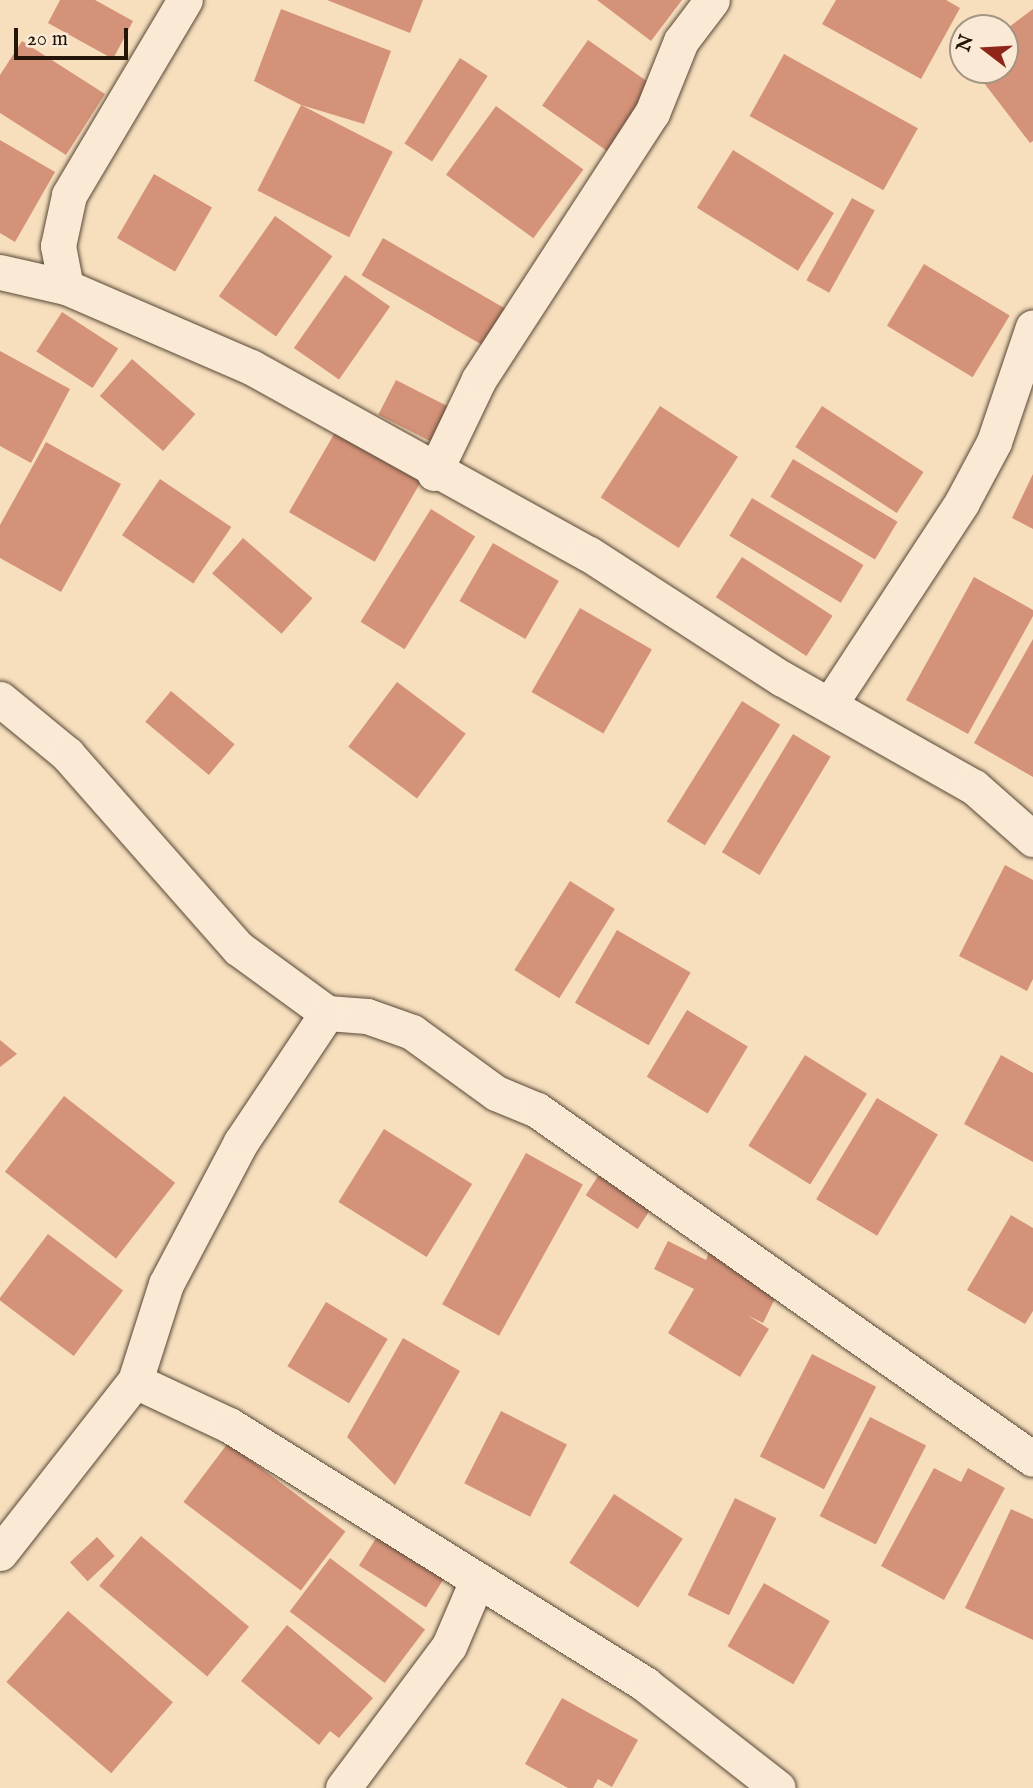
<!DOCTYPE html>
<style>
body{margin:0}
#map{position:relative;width:1033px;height:1788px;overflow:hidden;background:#f7dfbe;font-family:"IM FELL English",serif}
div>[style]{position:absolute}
.building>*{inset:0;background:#d49279;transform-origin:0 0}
.roads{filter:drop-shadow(0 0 2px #584836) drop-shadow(0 0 2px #584836)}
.minor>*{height:35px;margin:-17.5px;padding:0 17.5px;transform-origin:17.5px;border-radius:17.5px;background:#faead5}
span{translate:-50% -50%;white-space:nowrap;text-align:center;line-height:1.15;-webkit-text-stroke:5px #faead5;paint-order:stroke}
.north{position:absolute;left:949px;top:14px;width:70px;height:70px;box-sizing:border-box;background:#faead5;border:2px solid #a49583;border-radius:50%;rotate:287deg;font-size:19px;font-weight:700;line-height:28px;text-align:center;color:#231608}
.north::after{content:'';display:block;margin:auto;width:24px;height:32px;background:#8f2418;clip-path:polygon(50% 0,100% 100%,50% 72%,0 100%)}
.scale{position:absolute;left:14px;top:28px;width:114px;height:32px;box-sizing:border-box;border:4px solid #231608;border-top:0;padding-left:9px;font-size:21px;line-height:24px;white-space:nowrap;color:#231608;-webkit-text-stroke:5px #faead5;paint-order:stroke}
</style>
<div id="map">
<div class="building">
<i style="clip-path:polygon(60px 0,95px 0,133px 21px,113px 59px,48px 23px)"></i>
<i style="clip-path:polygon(327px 0,423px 0,410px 33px)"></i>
<i style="clip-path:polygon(597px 0,682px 0,651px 41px)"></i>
<i style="clip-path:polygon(836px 0,946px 0,960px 8px,921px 79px,822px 24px)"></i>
<i style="clip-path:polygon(281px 9px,391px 51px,364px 124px,301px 105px,254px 81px)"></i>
<i style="clip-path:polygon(1033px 9px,1033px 141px,1030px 143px,974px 70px,1005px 70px,1005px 30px)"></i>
<i style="left:588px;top:40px;width:82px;height:80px;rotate:35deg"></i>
<i style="clip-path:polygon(22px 41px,105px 94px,66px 155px,0 113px,0 75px)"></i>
<i style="left:784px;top:54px;width:153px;height:71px;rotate:29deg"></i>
<i style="left:460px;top:58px;width:33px;height:102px;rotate:33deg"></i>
<i style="left:301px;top:105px;width:103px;height:96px;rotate:27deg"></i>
<i style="left:496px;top:106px;width:108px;height:85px;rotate:36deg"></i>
<i style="clip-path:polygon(0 140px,55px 172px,15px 242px,0 233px)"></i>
<i style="left:733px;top:150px;width:119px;height:68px;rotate:32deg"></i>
<i style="left:154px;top:174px;width:67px;height:74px;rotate:30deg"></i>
<i style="left:852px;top:198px;width:26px;height:94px;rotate:29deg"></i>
<i style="left:275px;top:216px;width:70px;height:98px;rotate:35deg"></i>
<i style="left:383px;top:238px;width:143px;height:43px;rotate:30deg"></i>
<i style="left:924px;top:264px;width:100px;height:72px;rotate:31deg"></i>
<i style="left:345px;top:275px;width:55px;height:89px;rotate:35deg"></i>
<i style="left:62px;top:312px;width:67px;height:47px;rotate:33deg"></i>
<i style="clip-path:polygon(0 351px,70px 389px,31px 463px,0 446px)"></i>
<i style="left:132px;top:359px;width:84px;height:49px;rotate:41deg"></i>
<i style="left:396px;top:380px;width:91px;height:39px;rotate:27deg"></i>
<i style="left:660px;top:406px;width:93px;height:109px;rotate:33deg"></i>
<i style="left:822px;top:406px;width:121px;height:49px;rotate:33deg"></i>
<i style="left:337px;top:429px;width:99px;height:96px;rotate:30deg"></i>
<i style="clip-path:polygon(46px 442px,121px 484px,61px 592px,0 558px,0 525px)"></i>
<i style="left:793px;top:459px;width:122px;height:44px;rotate:31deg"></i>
<i style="clip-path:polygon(1033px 474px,1033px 529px,1012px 518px)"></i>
<i style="left:160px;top:479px;width:86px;height:68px;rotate:34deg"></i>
<i style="left:752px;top:498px;width:130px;height:44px;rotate:31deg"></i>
<i style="left:431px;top:509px;width:52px;height:133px;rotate:32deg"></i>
<i style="left:243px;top:538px;width:92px;height:47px;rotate:41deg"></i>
<i style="left:493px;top:543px;width:76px;height:67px;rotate:30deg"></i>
<i style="left:742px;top:557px;width:108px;height:48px;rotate:33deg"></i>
<i style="clip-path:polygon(974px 577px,1033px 610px,1033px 616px,968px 734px,906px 700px)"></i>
<i style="left:580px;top:608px;width:83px;height:97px;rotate:30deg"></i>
<i style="clip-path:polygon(1033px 639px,1033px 777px,974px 743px)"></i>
<i style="left:397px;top:682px;width:86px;height:81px;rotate:37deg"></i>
<i style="left:171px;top:691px;width:83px;height:40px;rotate:40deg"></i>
<i style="left:742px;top:701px;width:45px;height:142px;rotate:32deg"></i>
<i style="left:793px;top:734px;width:44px;height:138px;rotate:31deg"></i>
<i style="clip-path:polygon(1005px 865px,1033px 880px,1033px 979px,1027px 991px,959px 956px)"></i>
<i style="left:570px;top:881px;width:53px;height:105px;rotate:32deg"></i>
<i style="left:617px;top:930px;width:85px;height:84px;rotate:30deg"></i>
<i style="left:687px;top:1010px;width:71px;height:78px;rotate:31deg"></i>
<i style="clip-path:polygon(0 1040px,17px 1054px,0 1067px)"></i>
<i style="left:805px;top:1055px;width:73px;height:107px;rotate:32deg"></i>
<i style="clip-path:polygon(1001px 1055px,1033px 1073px,1033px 1162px,964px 1124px)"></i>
<i style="left:64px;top:1096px;width:141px;height:96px;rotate:38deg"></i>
<i style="left:877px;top:1098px;width:71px;height:118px;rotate:31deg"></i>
<i style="left:384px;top:1129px;width:104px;height:86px;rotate:32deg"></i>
<i style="left:526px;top:1153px;width:65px;height:173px;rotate:29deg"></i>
<i style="left:602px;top:1170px;width:62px;height:30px;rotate:33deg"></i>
<i style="clip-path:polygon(1011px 1215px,1033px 1228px,1033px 1311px,1025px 1324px,967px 1290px)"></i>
<i style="left:48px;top:1234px;width:94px;height:82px;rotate:37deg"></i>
<i style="clip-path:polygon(668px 1241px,706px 1260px,711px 1247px,783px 1282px,763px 1323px,747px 1315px,769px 1329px,740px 1377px,668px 1333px,694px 1289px,654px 1269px)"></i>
<i style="left:326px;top:1302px;width:72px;height:75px;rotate:31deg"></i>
<i style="clip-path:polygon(403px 1338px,460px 1371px,395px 1485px,347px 1437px)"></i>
<i style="left:812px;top:1354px;width:72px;height:115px;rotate:27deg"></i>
<i style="left:501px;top:1411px;width:74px;height:81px;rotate:27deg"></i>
<i style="left:870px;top:1417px;width:63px;height:111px;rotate:27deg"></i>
<i style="left:228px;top:1443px;width:147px;height:74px;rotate:37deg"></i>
<i style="clip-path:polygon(934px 1468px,961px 1482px,968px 1468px,1005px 1488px,944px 1600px,881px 1566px)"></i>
<i style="left:614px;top:1494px;width:82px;height:82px;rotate:33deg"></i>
<i style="left:735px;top:1498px;width:46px;height:108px;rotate:26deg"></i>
<i style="clip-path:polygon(1011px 1509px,1033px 1519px,1033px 1640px,965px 1608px)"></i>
<i style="left:378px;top:1535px;width:79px;height:36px;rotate:32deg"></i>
<i style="left:141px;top:1536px;width:141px;height:65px;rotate:40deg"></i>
<i style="left:97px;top:1537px;width:26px;height:37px;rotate:47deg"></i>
<i style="left:330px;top:1558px;width:119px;height:67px;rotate:37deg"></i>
<i style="left:764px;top:1583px;width:76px;height:73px;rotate:30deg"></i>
<i style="left:68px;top:1611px;width:139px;height:94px;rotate:41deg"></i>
<i style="clip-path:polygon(287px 1625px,373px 1698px,339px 1738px,330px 1731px,319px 1745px,241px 1681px)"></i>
<i style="clip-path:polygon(562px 1698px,638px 1740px,612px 1787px,598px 1779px,593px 1788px,568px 1788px,525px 1764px)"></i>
</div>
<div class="roads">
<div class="minor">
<i style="left:0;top:272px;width:68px;rotate:12.8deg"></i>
<i style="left:66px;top:287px;width:202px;rotate:23.4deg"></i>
<i style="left:251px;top:367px;width:386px;rotate:29deg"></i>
<i style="left:589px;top:554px;width:229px;rotate:32.9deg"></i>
<i style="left:781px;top:678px;width:222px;rotate:29.5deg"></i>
<i style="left:974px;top:787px;width:79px;rotate:41.4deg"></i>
<i style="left:66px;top:287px;width:42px;rotate:-101deg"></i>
<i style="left:58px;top:246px;width:52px;rotate:-77.8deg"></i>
<i style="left:69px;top:195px;width:227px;rotate:-59.3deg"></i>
<i style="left:434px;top:473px;width:104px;rotate:-64.4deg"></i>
<i style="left:479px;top:379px;width:317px;rotate:-57deg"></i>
<i style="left:652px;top:113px;width:78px;rotate:-68.1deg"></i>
<i style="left:681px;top:41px;width:51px;rotate:-52.9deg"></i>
<i style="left:0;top:699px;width:87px;rotate:39.4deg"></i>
<i style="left:67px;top:754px;width:259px;rotate:48.6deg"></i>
<i style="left:238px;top:948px;width:110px;rotate:36.1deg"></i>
<i style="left:327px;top:1013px;width:40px;rotate:4.3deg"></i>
<i style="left:367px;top:1016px;width:48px;rotate:19.6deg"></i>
<i style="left:412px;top:1032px;width:104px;rotate:36deg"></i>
<i style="left:496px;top:1093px;width:44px;rotate:22.5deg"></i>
<i style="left:537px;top:1110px;width:606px;rotate:35.13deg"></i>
<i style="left:830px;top:704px;width:241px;rotate:-56.8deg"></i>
<i style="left:962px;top:502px;width:68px;rotate:-61.9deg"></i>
<i style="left:994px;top:442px;width:121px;rotate:-71.3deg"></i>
<i style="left:135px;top:1381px;width:104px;rotate:25.1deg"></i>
<i style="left:229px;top:1425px;width:491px;rotate:31.9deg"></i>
<i style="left:646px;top:1685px;width:167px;rotate:38deg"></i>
<i style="left:0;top:1553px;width:219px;rotate:-51.9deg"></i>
<i style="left:135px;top:1381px;width:102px;rotate:-72.3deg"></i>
<i style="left:166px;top:1284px;width:161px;rotate:-62.2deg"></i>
<i style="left:241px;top:1142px;width:155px;rotate:-56.3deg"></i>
<i style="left:343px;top:1788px;width:177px;rotate:-53.3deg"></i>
<i style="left:449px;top:1646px;width:69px;rotate:-66.8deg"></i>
</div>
</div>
<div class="north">N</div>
<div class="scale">20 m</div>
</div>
